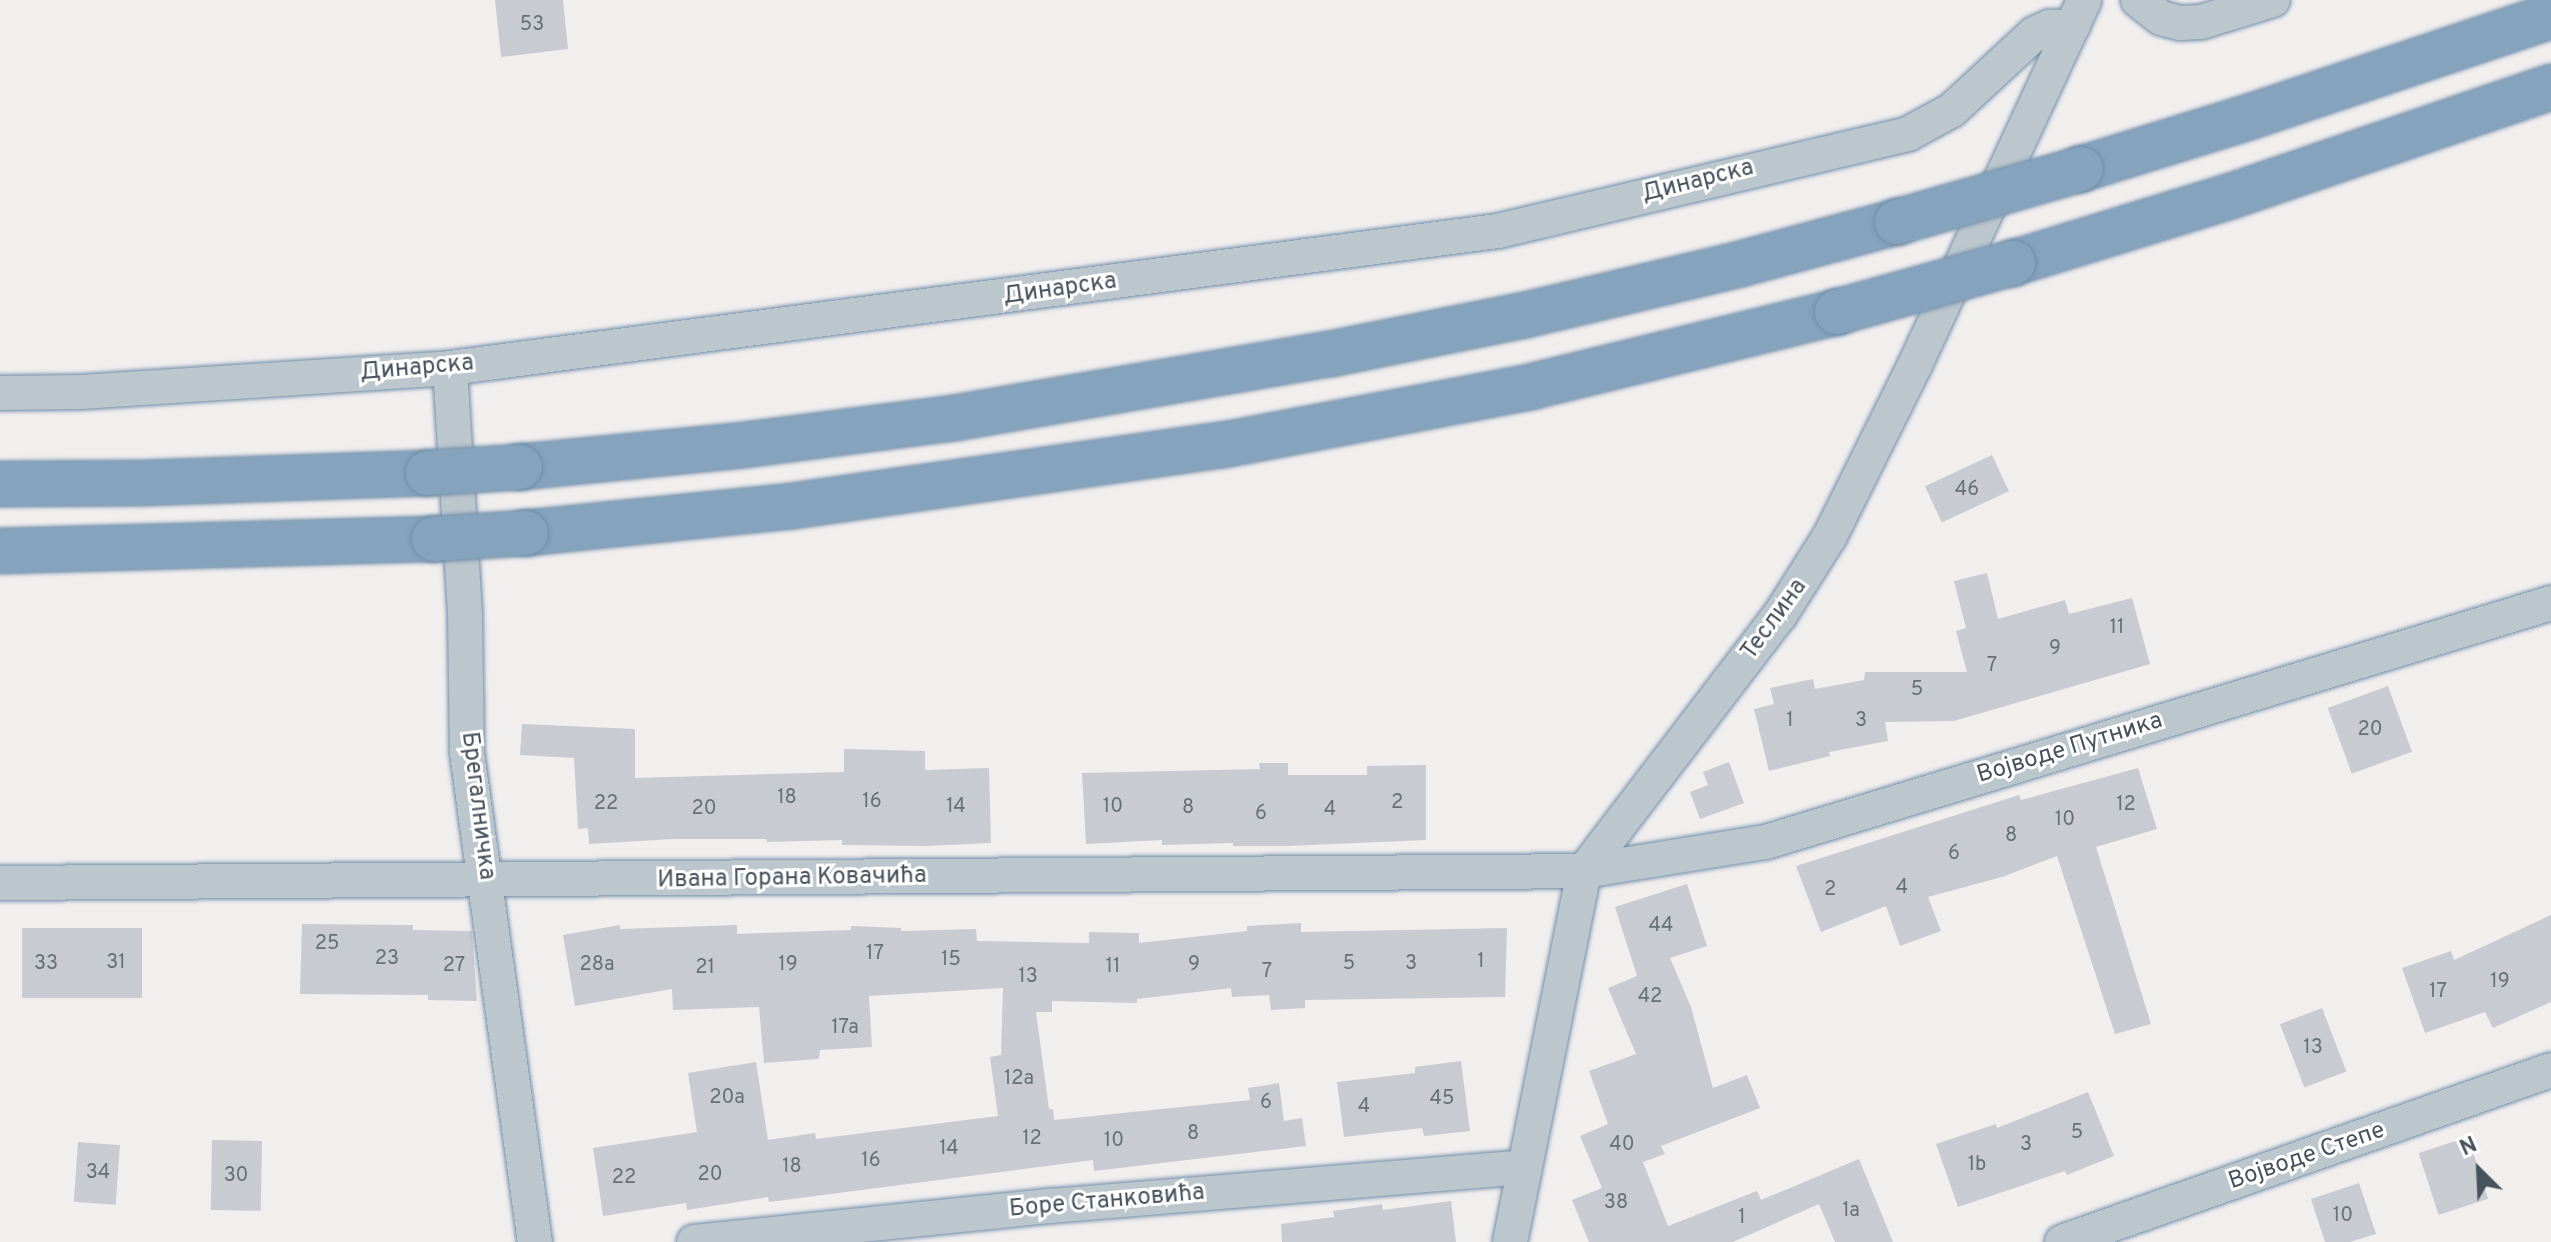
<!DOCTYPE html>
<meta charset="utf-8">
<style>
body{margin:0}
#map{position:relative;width:2551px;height:1242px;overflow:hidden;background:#f1eeee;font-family:Overpass,sans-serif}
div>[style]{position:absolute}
.building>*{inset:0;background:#c8cbd1;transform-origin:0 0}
.roads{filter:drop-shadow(0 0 2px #718ea9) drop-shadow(0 0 2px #718ea9)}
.street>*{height:34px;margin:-17px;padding:0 17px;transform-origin:17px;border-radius:17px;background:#bcc6cd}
.highway>*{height:44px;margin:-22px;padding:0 22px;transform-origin:22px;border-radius:22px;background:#86a3bd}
.bridges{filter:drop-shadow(0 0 2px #718ea9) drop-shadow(0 0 2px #718ea9)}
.highway-bridge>*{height:44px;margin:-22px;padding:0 22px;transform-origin:22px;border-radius:22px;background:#86a3bd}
span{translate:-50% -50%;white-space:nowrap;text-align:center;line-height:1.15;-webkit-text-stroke:6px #fff;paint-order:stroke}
.number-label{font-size:20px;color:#667079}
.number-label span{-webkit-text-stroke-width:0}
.street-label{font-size:24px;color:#46525c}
.north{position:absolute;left:2439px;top:1130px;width:80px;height:80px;-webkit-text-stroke:6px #fff;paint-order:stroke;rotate:336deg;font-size:22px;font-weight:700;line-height:32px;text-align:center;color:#46525c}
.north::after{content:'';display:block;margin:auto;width:28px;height:36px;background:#46525c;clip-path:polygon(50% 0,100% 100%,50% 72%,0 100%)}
</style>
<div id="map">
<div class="building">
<i style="clip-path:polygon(495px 0,563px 0,568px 49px,501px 57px)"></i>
<i style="left:1992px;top:455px;width:40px;height:74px;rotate:65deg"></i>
<i style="clip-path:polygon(1987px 573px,1998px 619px,2065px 600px,2069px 614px,2132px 598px,2150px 664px,1954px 721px,1885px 722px,1888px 741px,1829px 752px,1830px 756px,1769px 771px,1754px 709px,1774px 704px,1770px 688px,1813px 679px,1815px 689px,1864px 680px,1865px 672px,1967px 672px,1956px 631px,1966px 628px,1954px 581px)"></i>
<i style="left:2388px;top:686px;width:70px;height:64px;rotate:70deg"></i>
<i style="clip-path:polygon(522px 724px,635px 729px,635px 778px,844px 772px,844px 749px,925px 751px,925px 770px,989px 768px,991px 843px,927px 846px,842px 845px,842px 840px,767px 842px,766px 839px,674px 839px,589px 844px,588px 828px,578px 829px,574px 758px,520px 755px)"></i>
<i style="clip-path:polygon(1729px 762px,1744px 803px,1700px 819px,1690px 792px,1708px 785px,1703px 772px)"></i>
<i style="clip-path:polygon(1259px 763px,1288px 763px,1288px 775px,1367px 775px,1367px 766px,1426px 765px,1426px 840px,1288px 846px,1233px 846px,1233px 843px,1162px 845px,1162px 840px,1086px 844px,1082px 773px,1260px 769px)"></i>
<i style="clip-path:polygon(2138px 768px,2157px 829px,2096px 847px,2151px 1024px,2115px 1034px,2057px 856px,2002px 877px,1928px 897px,1941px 931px,1900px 946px,1886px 906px,1821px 932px,1796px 866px,2019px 795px,2021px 800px)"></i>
<i style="clip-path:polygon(1687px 884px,1707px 946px,1670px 958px,1691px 1007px,1713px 1088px,1747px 1075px,1760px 1108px,1661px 1146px,1665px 1154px,1643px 1162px,1668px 1226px,1757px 1191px,1761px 1200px,1859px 1159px,1893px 1242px,1835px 1242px,1819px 1204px,1733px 1242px,1589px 1242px,1572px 1200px,1602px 1188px,1580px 1136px,1608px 1124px,1589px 1071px,1636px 1054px,1608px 988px,1637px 976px,1615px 907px)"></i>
<i style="clip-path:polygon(2551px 915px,2551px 1002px,2493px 1028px,2485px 1012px,2425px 1033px,2402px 968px,2451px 951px,2454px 960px)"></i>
<i style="clip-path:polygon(1301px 923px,1301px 932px,1507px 928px,1505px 997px,1305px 1000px,1305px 1008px,1271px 1010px,1269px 995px,1232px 997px,1231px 988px,1137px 999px,1137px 1003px,1052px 1001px,1052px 1012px,1036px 1012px,1049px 1109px,1053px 1109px,1054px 1120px,1250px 1100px,1248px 1088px,1279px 1083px,1284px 1121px,1302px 1118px,1306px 1146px,1094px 1171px,1093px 1160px,769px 1202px,768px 1197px,687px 1210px,686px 1203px,603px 1216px,593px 1148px,697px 1132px,688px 1073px,756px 1062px,768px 1140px,815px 1133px,816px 1139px,998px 1116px,990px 1057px,1001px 1055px,1003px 988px,869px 996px,872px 1047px,820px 1050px,819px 1059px,764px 1063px,759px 1007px,673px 1010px,672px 989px,575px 1006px,563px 935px,620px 925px,620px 929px,737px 925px,737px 934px,851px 930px,851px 926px,901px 928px,901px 931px,976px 929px,977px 941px,1089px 943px,1089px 932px,1139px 933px,1139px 943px,1247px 931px,1247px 926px)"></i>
<i style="clip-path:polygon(302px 924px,413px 925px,413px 930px,472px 931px,477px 1001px,428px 1000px,428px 995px,300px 994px)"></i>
<i style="left:22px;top:928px;width:120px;height:70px"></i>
<i style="left:2322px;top:1008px;width:68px;height:45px;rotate:69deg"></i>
<i style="clip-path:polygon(1461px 1061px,1470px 1131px,1424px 1136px,1422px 1128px,1344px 1137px,1337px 1082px,1415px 1073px,1415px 1067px)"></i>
<i style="clip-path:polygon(2088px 1092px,2114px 1156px,2067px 1175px,2065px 1171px,1958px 1207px,1936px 1144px,1996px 1124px,1997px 1128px)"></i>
<i style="left:2468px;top:1137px;width:65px;height:52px;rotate:72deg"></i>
<i style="left:212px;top:1140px;width:50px;height:70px;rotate:1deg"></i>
<i style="left:78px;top:1142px;width:42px;height:60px;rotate:4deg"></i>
<i style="clip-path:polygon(2359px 1183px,2376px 1234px,2350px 1242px,2325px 1242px,2311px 1199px)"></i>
<i style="clip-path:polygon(1451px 1201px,1456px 1242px,1282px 1242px,1281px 1224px,1334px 1217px,1333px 1211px,1382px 1204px,1383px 1210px)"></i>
</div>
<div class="roads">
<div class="street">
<i style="left:2138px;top:0;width:29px;rotate:38deg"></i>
<i style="left:2161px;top:18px;width:20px;rotate:15deg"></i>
<i style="left:2180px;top:23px;width:21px;rotate:-3deg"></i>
<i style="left:2201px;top:22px;width:75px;rotate:-17deg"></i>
<i style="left:450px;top:368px;width:246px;rotate:86.5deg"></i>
<i style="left:465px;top:614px;width:139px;rotate:89.2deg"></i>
<i style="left:467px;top:753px;width:494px;rotate:82.1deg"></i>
<i style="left:0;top:393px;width:81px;rotate:-0.7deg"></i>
<i style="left:81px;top:392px;width:370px;rotate:-3.7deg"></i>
<i style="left:450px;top:368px;width:1057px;rotate:-7.45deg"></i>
<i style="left:1498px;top:231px;width:421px;rotate:-13.3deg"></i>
<i style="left:1908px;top:134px;width:50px;rotate:-28.6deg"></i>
<i style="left:1952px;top:110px;width:112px;rotate:-42.8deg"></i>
<i style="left:2034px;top:34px;width:17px;rotate:-25deg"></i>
<i style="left:2049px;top:27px;width:24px;rotate:-2deg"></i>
<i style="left:0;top:883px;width:1584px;rotate:-0.43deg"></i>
<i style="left:1584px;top:871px;width:184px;rotate:-9.1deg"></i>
<i style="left:1766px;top:842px;width:821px;rotate:-16.93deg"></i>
<i style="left:694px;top:1242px;width:359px;rotate:-5.8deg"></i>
<i style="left:1051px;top:1206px;width:473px;rotate:-4.7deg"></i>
<i style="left:1510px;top:1242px;width:378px;rotate:-78.7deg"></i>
<i style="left:1584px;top:871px;width:322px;rotate:-52.6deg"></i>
<i style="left:1780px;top:615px;width:93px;rotate:-57.7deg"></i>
<i style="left:1830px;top:536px;width:189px;rotate:-63.6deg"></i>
<i style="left:1914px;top:367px;width:404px;rotate:-65.1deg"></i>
<i style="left:2062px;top:1242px;width:518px;rotate:-19.38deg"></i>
</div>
<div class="highway">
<i style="left:2081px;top:169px;width:176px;rotate:-17.2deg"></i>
<i style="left:2249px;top:117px;width:318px;rotate:-18.5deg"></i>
<i style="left:2013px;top:263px;width:228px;rotate:-17.1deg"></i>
<i style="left:2231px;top:196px;width:338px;rotate:-18.8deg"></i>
<i style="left:520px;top:467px;width:217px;rotate:-5.6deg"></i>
<i style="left:736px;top:446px;width:220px;rotate:-7.3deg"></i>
<i style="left:954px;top:418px;width:381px;rotate:-9.7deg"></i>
<i style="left:1330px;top:354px;width:199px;rotate:-11.3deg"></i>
<i style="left:1525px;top:315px;width:221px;rotate:-13.3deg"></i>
<i style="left:1740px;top:264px;width:163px;rotate:-15deg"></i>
<i style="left:0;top:484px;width:142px;rotate:-0.4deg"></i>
<i style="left:142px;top:483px;width:286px;rotate:-2deg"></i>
<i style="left:526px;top:533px;width:267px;rotate:-5.8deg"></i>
<i style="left:792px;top:506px;width:435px;rotate:-8.1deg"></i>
<i style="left:1223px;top:445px;width:317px;rotate:-10.7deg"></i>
<i style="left:1534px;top:386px;width:312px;rotate:-13.7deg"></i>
<i style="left:0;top:551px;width:434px;rotate:-1.6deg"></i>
</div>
</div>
<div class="bridges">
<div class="highway-bridge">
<i style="left:1897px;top:222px;width:191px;rotate:-16.1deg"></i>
<i style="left:1837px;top:312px;width:183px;rotate:-15.6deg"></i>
<i style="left:428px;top:473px;width:92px;rotate:-3.7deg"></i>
<i style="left:434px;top:539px;width:92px;rotate:-3.7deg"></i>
</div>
</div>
<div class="number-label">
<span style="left:532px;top:25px">53</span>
<span style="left:1967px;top:490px">46</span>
<span style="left:2117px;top:628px">11</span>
<span style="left:2055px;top:649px">9</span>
<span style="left:1992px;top:666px">7</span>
<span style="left:1917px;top:690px">5</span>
<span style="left:1790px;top:721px">1</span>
<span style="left:1861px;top:721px">3</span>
<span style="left:2370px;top:730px">20</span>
<span style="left:787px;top:798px">18</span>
<span style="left:872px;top:802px">16</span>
<span style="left:1397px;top:803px">2</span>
<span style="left:606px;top:804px">22</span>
<span style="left:2126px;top:805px">12</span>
<span style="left:956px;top:807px">14</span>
<span style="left:1113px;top:807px">10</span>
<span style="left:1188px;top:808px">8</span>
<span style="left:704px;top:809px">20</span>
<span style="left:1330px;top:810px">4</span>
<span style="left:1261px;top:814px">6</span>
<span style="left:2065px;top:820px">10</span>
<span style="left:2011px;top:836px">8</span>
<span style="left:1954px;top:854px">6</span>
<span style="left:1902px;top:888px">4</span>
<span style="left:1830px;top:890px">2</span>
<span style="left:1661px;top:926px">44</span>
<span style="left:327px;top:944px">25</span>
<span style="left:875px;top:954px">17</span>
<span style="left:387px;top:959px">23</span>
<span style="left:951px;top:960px">15</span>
<span style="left:1481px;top:962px">1</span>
<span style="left:116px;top:963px">31</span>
<span style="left:46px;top:964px">33</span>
<span style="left:1349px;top:964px">5</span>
<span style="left:1411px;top:964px">3</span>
<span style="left:597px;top:965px">28a</span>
<span style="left:788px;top:965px">19</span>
<span style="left:1194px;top:965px">9</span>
<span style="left:454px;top:966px">27</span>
<span style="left:1113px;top:967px">11</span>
<span style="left:705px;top:968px">21</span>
<span style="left:1267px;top:972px">7</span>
<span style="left:1028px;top:977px">13</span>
<span style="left:2500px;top:982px">19</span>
<span style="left:2438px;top:992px">17</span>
<span style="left:1650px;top:997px">42</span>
<span style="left:845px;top:1028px">17a</span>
<span style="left:2313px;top:1048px">13</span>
<span style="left:1019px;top:1079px">12a</span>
<span style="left:727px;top:1098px">20a</span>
<span style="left:1442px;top:1099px">45</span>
<span style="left:1266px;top:1103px">6</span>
<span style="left:1364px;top:1107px">4</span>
<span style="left:2077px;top:1133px">5</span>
<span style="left:1193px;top:1134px">8</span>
<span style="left:1032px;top:1139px">12</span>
<span style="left:1114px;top:1141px">10</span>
<span style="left:1622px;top:1145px">40</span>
<span style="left:2026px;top:1145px">3</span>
<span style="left:949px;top:1149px">14</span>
<span style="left:871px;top:1161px">16</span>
<span style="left:1977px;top:1165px">1b</span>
<span style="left:792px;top:1167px">18</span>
<span style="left:98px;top:1173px">34</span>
<span style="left:710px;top:1175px">20</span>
<span style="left:236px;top:1176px">30</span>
<span style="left:624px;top:1178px">22</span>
<span style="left:1616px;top:1203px">38</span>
<span style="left:1851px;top:1211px">1a</span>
<span style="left:2343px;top:1216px">10</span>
<span style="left:1742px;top:1218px">1</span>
</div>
<div class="street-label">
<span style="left:1698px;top:182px;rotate:-14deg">Динарска</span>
<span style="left:1060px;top:290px;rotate:-8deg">Динарска</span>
<span style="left:417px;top:369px;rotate:-5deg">Динарска</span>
<span style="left:1775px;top:620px;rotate:-54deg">Теслина</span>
<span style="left:2070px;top:749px;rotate:-17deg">Војводе Путника</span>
<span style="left:477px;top:806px;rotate:83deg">Брегалничка</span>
<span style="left:792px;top:879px;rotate:-1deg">Ивана Горана Ковачића</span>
<span style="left:2307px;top:1157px;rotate:-19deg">Војводе Степе</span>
<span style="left:1107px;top:1202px;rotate:-5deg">Боре Станковића</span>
</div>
<div class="north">N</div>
</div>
